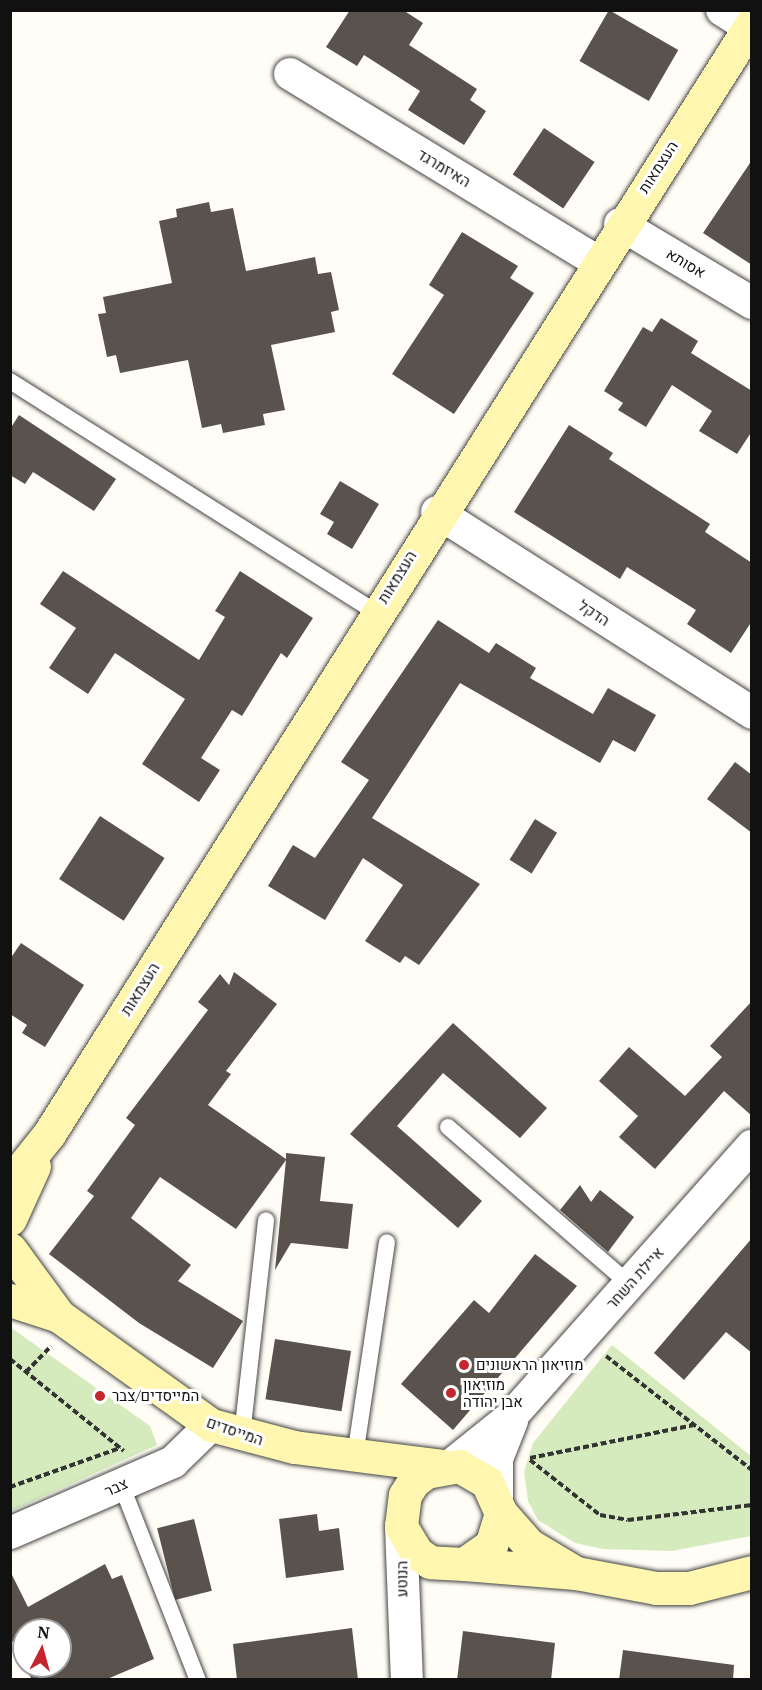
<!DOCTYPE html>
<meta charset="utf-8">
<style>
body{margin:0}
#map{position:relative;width:762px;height:1690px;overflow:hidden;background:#fffdf5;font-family:"PT Serif",Heebo,serif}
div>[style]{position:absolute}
.green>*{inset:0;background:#d5ebbd}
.building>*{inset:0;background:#5a524d;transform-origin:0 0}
.path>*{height:4px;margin-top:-2px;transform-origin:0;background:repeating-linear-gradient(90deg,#333 0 6px,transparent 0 9px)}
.roads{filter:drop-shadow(0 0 2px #444) drop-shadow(0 0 2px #444)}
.lane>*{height:16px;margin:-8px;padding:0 8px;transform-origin:8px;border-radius:8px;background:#fff}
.street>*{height:32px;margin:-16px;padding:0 16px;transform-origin:16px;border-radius:16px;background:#fff}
.secondary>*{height:33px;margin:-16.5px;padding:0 16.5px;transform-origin:16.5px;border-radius:16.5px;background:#fff6b0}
.dots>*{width:16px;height:16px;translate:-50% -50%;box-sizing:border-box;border:3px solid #fff;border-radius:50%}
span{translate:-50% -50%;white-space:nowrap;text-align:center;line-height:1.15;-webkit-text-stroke:6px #fff;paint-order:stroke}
.street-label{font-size:15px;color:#111}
.poi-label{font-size:15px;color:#111}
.left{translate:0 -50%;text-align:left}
.frame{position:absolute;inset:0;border:12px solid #111;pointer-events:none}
.north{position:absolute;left:12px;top:1618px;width:60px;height:60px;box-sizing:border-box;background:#fff;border:2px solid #a0a0a0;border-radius:50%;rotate:6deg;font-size:16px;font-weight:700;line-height:24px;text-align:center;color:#111}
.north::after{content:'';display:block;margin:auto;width:21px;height:27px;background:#c4262e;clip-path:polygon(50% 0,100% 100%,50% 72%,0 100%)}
</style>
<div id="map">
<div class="green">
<i style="clip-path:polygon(10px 1327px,150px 1426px,157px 1445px,11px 1511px)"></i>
<i style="clip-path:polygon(612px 1345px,751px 1456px,751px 1536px,672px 1551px,603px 1549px,575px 1543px,538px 1520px,528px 1501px,524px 1472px,533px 1443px)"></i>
</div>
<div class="building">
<i style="clip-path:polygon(350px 10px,403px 10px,423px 23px,409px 45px,477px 89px,470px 100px,486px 111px,464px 145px,408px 110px,420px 91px,364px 55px,357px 66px,326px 47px)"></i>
<i style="left:609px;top:10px;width:80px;height:59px;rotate:30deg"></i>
<i style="left:544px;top:128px;width:61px;height:56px;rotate:34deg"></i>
<i style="clip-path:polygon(752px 160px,752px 265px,703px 233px)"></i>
<i style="clip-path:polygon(209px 202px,211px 212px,233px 208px,246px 271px,315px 257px,318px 274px,331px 272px,339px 310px,331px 312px,335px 332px,271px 345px,285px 410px,263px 414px,265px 425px,223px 433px,221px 424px,202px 428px,188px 360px,120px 373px,116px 355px,107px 357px,98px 314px,106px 313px,103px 297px,172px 283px,159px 221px,177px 217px,176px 209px)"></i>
<i style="clip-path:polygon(462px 232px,518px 266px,510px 278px,534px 293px,454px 414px,392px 374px,444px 295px,429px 285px)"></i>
<i style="clip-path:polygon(661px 318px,698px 341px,691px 353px,752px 391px,752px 431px,737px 454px,699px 431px,712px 411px,672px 385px,646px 427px,618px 410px,623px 403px,604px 391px,643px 327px,652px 332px)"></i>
<i style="clip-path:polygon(19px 415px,116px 479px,94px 511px,33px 472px,25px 484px,10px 475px,10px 429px)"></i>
<i style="clip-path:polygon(569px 425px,613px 453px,609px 459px,710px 524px,705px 532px,752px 563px,752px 621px,731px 653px,687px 624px,696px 610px,627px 567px,620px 579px,514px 512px)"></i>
<i style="clip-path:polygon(340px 481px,379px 504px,352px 549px,327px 534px,334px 522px,320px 514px)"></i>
<i style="clip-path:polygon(63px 571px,199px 660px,225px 617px,215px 611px,240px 571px,313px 618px,287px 658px,281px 653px,242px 716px,232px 710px,201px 758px,220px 770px,199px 802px,142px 764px,185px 699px,115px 653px,88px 694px,49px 668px,76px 628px,40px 604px)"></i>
<i style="clip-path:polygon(438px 620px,489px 653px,496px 643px,536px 668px,530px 678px,593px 714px,608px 688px,656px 715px,635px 752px,613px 740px,600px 763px,460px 683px,372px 818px,480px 884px,419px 965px,405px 956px,400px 963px,365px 941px,403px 885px,363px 858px,325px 920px,268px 886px,293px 845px,315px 858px,369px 780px,341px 762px)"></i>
<i style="clip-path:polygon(735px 762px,752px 775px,752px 833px,707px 799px)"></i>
<i style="left:100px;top:816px;width:77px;height:75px;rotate:33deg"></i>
<i style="left:535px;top:819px;width:26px;height:48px;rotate:32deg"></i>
<i style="clip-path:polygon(21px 943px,84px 985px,45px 1047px,22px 1033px,27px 1025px,10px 1014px,10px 959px)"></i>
<i style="clip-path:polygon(234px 972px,277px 1004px,226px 1071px,231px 1074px,208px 1105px,286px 1159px,286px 1153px,325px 1157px,320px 1201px,353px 1204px,348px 1249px,291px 1243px,275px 1270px,286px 1160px,236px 1229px,160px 1177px,131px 1218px,191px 1265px,178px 1281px,243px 1321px,213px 1368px,139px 1323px,49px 1254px,94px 1196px,87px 1191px,135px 1125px,126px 1118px,208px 1010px,198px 1002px,220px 974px,229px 985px)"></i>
<i style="clip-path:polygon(752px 1001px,752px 1116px,724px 1091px,655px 1169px,619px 1137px,638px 1116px,599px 1081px,629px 1047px,685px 1096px,722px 1057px,710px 1046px)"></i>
<i style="clip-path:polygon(453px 1023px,547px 1108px,520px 1138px,443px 1073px,397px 1126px,482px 1201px,458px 1228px,350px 1134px)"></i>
<i style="clip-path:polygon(580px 1185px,591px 1202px,600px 1190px,634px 1217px,608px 1252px,560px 1210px)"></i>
<i style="clip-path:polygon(752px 1238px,752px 1353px,726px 1332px,684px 1380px,654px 1353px)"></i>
<i style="clip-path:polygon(535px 1254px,577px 1286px,453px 1430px,401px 1384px,474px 1300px,489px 1313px)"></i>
<i style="left:275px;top:1339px;width:77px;height:61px;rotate:9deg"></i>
<i style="clip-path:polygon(317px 1514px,319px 1531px,339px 1528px,344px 1570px,286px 1578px,279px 1519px)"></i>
<i style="left:194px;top:1519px;width:74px;height:38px;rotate:76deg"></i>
<i style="clip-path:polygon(105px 1564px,112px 1579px,122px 1575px,154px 1659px,105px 1680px,32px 1680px,25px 1666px,60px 1666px,60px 1630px,24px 1630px,24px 1664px,10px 1637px,10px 1571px,28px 1607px)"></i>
<i style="clip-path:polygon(352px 1628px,358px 1680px,237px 1680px,233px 1644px)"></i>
<i style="clip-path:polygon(463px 1631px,555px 1643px,551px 1680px,457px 1680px)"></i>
<i style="clip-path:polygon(623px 1650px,734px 1665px,733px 1680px,619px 1680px)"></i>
</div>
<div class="path">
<i style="left:606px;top:1356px;width:185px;rotate:38deg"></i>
<i style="left:10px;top:1359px;width:146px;rotate:38.9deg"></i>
<i style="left:26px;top:1372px;width:36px;rotate:-46deg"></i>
<i style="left:530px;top:1458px;width:166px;rotate:-11.4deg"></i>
<i style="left:530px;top:1460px;width:89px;rotate:38.2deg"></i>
<i style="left:600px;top:1515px;width:28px;rotate:10deg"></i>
<i style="left:628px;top:1520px;width:125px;rotate:-6.9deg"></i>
<i style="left:10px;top:1487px;width:117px;rotate:-19.5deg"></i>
</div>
<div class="roads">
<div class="lane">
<i style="left:10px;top:381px;width:432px;rotate:32.3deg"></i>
<i style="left:448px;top:1127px;width:240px;rotate:40.9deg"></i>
<i style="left:242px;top:1435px;width:216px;rotate:-83.6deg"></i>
<i style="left:355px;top:1456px;width:216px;rotate:-81.5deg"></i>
<i style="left:121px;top:1484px;width:211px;rotate:68.6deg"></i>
</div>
<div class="street">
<i style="left:722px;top:10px;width:32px;rotate:32deg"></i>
<i style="left:290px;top:74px;width:361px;rotate:31.4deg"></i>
<i style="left:620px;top:224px;width:154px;rotate:30.9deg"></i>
<i style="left:437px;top:512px;width:374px;rotate:32.5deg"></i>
<i style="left:450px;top:1466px;width:78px;rotate:-38.8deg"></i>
<i style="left:511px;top:1417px;width:363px;rotate:-48.4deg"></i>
<i style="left:497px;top:1496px;width:37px;rotate:-90deg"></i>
<i style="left:497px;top:1459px;width:41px;rotate:-68.5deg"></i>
<i style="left:401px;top:1526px;width:154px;rotate:87.8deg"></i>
<i style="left:10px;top:1533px;width:178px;rotate:-23.5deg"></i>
<i style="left:173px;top:1462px;width:53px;rotate:-44.2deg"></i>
</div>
<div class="secondary">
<i style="left:10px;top:1183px;width:63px;rotate:-51.5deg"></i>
<i style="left:49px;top:1134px;width:1315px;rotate:-57.68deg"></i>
<i style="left:10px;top:1219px;width:58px;rotate:-65.6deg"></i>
<i style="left:10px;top:1249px;width:83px;rotate:53.8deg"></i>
<i style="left:59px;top:1316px;width:187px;rotate:35.6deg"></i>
<i style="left:211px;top:1425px;width:86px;rotate:14.8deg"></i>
<i style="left:294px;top:1447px;width:149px;rotate:7.3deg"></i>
<i style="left:10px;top:1300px;width:52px;rotate:18.1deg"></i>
<i style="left:501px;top:1513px;width:34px;rotate:107deg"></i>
<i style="left:491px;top:1545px;width:33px;rotate:145deg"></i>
<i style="left:464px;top:1564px;width:34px;rotate:-177deg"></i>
<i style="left:430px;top:1562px;width:16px;rotate:-145deg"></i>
<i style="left:417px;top:1553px;width:31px;rotate:-121deg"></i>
<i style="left:401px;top:1526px;width:31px;rotate:-83deg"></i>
<i style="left:405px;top:1495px;width:15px;rotate:-58deg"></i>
<i style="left:413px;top:1482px;width:16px;rotate:-38deg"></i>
<i style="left:426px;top:1472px;width:34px;rotate:-10deg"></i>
<i style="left:459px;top:1466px;width:32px;rotate:30deg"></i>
<i style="left:487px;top:1482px;width:34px;rotate:66deg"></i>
<i style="left:501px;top:1513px;width:43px;rotate:48.8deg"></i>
<i style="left:529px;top:1545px;width:55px;rotate:30.8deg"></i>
<i style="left:464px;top:1564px;width:112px;rotate:4.6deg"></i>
<i style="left:576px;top:1573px;width:81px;rotate:10.6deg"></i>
<i style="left:656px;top:1588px;width:33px"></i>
<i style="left:689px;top:1588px;width:65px;rotate:-14.3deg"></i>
</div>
</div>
<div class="dots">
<i style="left:464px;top:1365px;background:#c4262e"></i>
<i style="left:451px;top:1393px;background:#c4262e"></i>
<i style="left:100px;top:1396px;background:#c4262e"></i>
</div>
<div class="street-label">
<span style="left:658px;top:167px;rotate:-57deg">העצמאות</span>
<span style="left:444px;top:168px;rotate:31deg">האיזמרגד</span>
<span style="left:686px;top:263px;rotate:31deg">אסותא</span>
<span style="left:397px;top:577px;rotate:-58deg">העצמאות</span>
<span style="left:594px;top:613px;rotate:33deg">הדקל</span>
<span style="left:140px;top:989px;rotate:-58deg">העצמאות</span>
<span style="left:635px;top:1278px;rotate:-48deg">איילת השחר</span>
<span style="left:235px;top:1431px;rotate:19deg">המייסדים</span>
<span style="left:116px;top:1487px;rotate:-24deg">צבר</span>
<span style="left:402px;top:1579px;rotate:-90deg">הנוטע</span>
</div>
<div class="poi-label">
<span class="left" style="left:476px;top:1365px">מוזיאון הראשונים</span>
<span class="left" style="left:463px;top:1393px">מוזיאון<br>אבן יהודה</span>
<span class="left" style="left:112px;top:1396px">המייסדים/צבר</span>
</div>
<div class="frame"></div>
<div class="north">N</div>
</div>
